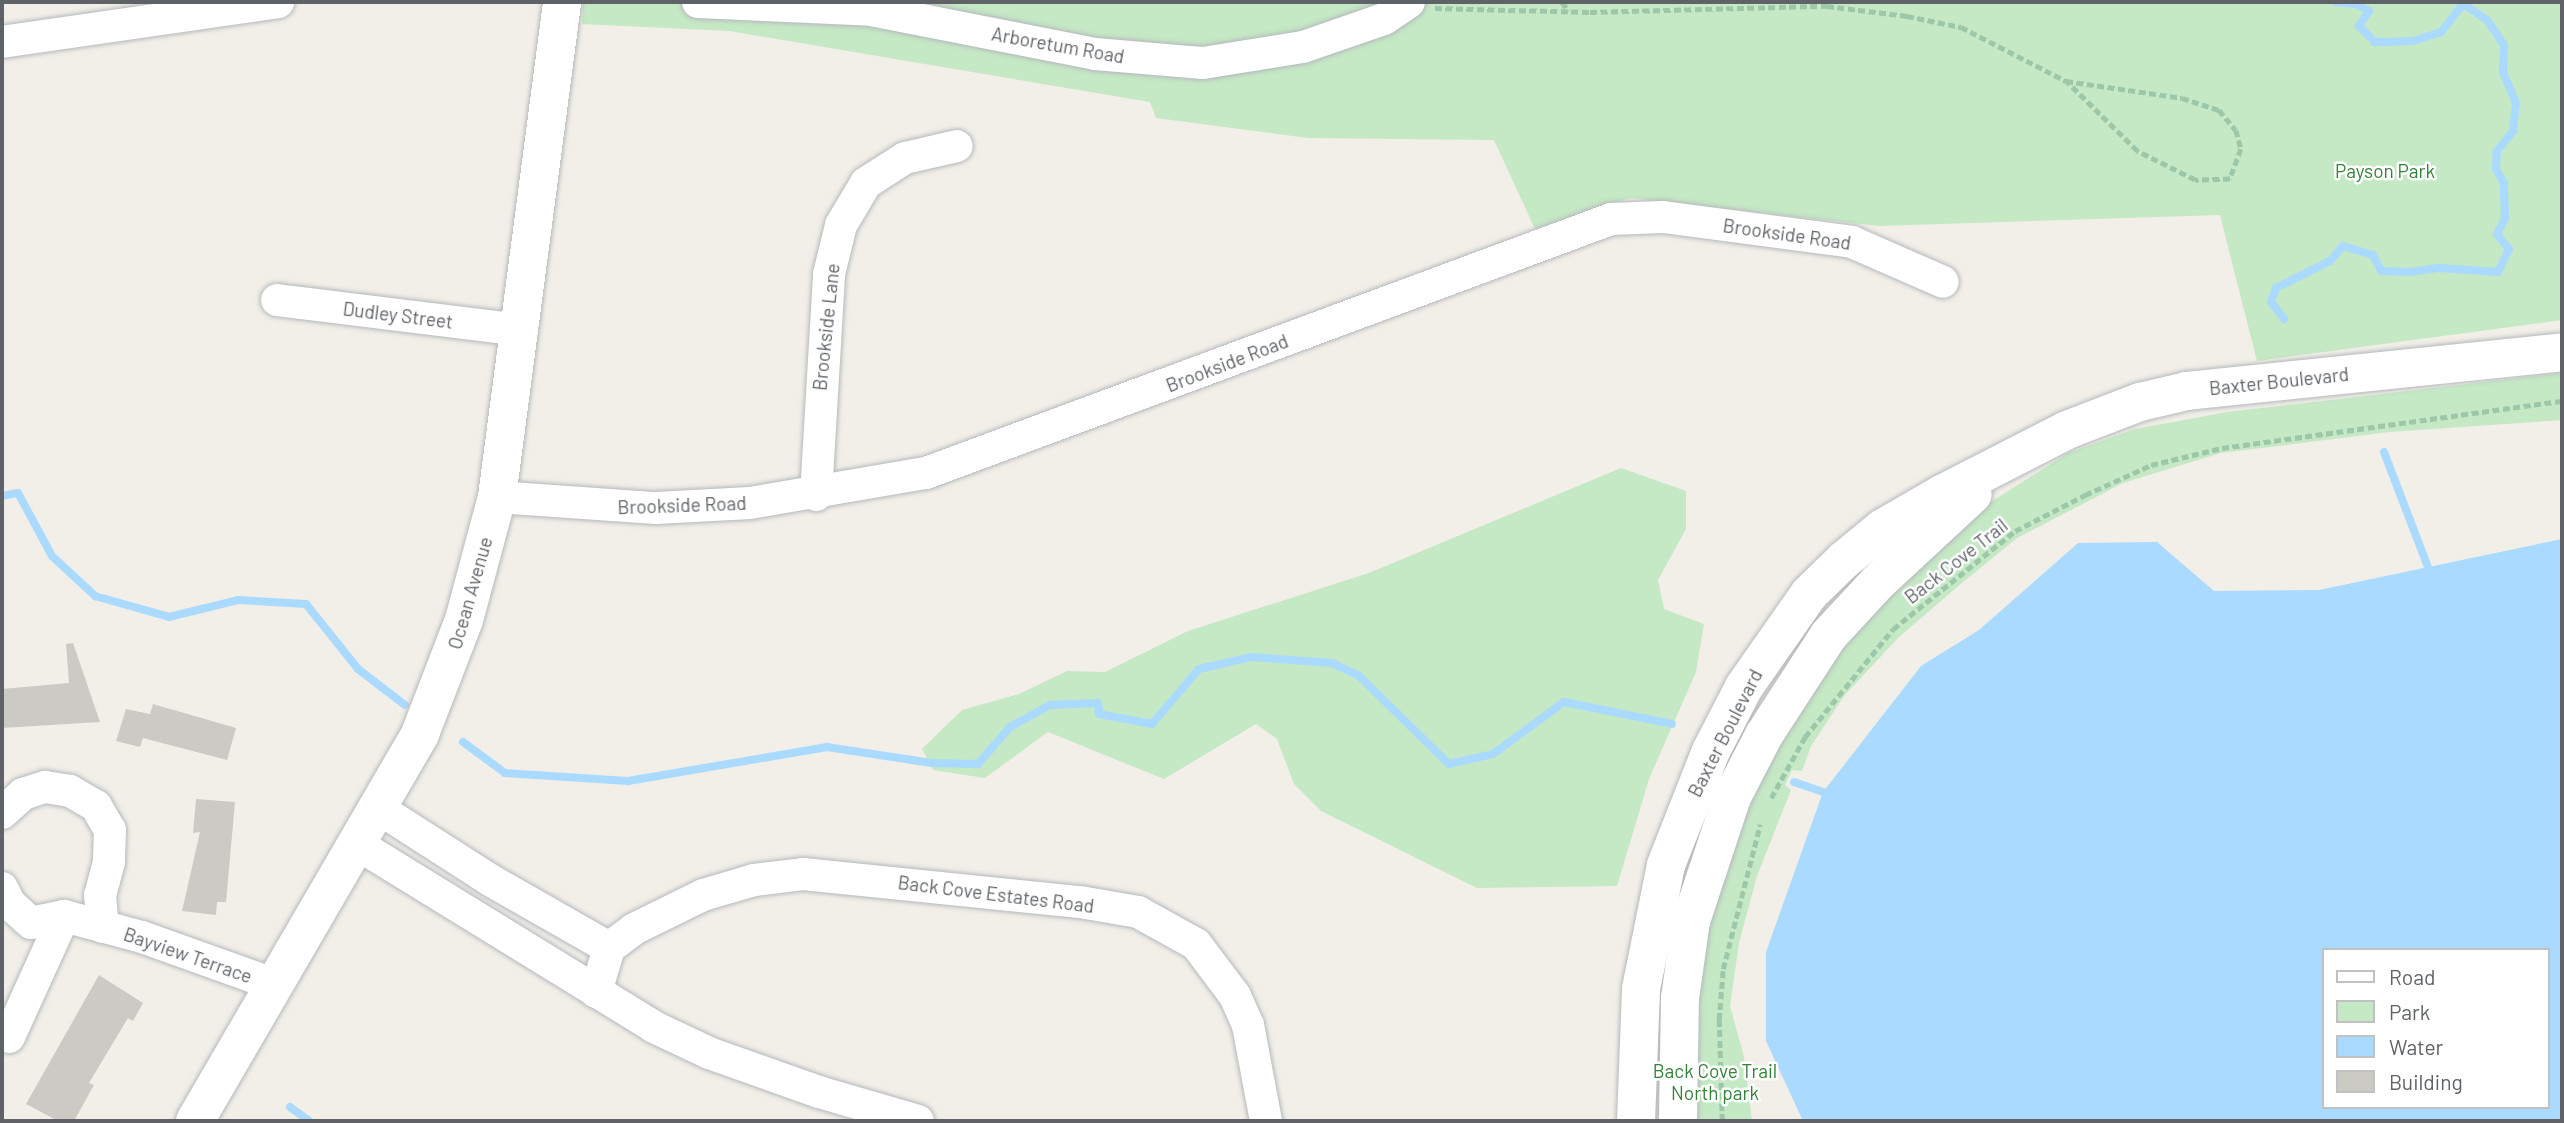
<!DOCTYPE html>
<style>
body{margin:0}
#map{position:relative;width:2564px;height:1123px;overflow:hidden;background:#f1efe8;font-family:Barlow,sans-serif}
div>[style]{position:absolute}
.green>*{inset:0;background:#c5e8c5}
.water>*{inset:0;background:#aadaff}
.stream>*{height:8px;margin:-4px;padding:0 4px;transform-origin:4px;border-radius:4px;background:#aadaff}
.building>*{inset:0;background:#cccac5}
.path>*{height:4.5px;margin-top:-2.25px;transform-origin:0;background:repeating-linear-gradient(90deg,#9cc7a9 0 7px,transparent 0 10.5px)}
.roads{filter:drop-shadow(0 0 2px #b5b8bc) drop-shadow(0 0 2px #b5b8bc)}
.minor>*{height:32px;margin:-16px;padding:0 16px;transform-origin:16px;border-radius:16px;background:#fff}
.tertiary>*{height:38px;margin:-19px;padding:0 19px;transform-origin:19px;border-radius:19px;background:#fff}
.secondary>*{height:38px;margin:-19px;padding:0 19px;transform-origin:19px;border-radius:19px;background:#fff}
span{translate:-50% -50%;white-space:nowrap;text-align:center;line-height:1.15;-webkit-text-stroke:5px #fff;paint-order:stroke}
.street-label{font-size:19px;color:#5f6368}
.park-label{font-size:19px;color:#348238}
.frame{position:absolute;inset:0;border:4px solid #5f6368;pointer-events:none}
.legend{position:absolute;left:2322px;top:948px;width:228px;height:161px;box-sizing:border-box;background:#fff;border:2px solid #bfc1c3;margin:0;padding:9px 12px;list-style:none;font-size:21px;color:#5f6368}
.legend li{display:flex;align-items:center;gap:14px;height:35px}
.legend b{width:35px;border:2px solid #bfc1c3}
</style>
<div id="map">
<div class="green">
<i style="clip-path:polygon(583px 2px,2562px 2px,2562px 320px,2257px 361px,2220px 215px,1879px 226px,1630px 198px,1535px 229px,1494px 140px,1308px 138px,1156px 118px,1150px 102px,729px 31px,582px 24px)"></i>
<i style="clip-path:polygon(2562px 373px,2562px 420px,2389px 432px,2221px 453px,2123px 483px,2017px 538px,1963px 582px,1899px 637px,1844px 696px,1811px 746px,1802px 771px,1792px 770px,1785px 785px,1791px 790px,1757px 876px,1739px 943px,1730px 1006px,1744px 1057px,1752px 1121px,1684px 1121px,1714px 855px,1832px 635px,1939px 535px,2068px 453px,2135px 429px,2227px 412px)"></i>
<i style="clip-path:polygon(1621px 468px,1686px 491px,1686px 529px,1658px 580px,1664px 609px,1704px 624px,1696px 672px,1649px 779px,1617px 886px,1477px 888px,1321px 811px,1294px 784px,1277px 739px,1256px 724px,1164px 779px,1048px 732px,985px 778px,933px 770px,922px 749px,962px 710px,1019px 694px,1067px 671px,1105px 672px,1188px 631px,1369px 573px)"></i>
</div>
<div class="water">
<i style="clip-path:polygon(evenodd,2562px 539px,2562px 1121px,1803px 1121px,1766px 1041px,1766px 952px,1823px 792px,1921px 666px,1979px 630px,2078px 543px,2157px 542px,2214px 591px,2319px 590px,2562px 539px,2324px 950px,2548px 950px,2548px 1107px,2324px 1107px,2324px 950px)"></i>
</div>
<div class="stream">
<i style="left:2284px;top:319px;width:21px;rotate:-127deg"></i>
<i style="left:2271px;top:302px;width:15px;rotate:-70deg"></i>
<i style="left:2276px;top:288px;width:60px;rotate:-26.6deg"></i>
<i style="left:2330px;top:261px;width:20px;rotate:-49deg"></i>
<i style="left:2343px;top:246px;width:31px;rotate:17deg"></i>
<i style="left:2373px;top:255px;width:18px;rotate:63deg"></i>
<i style="left:2381px;top:271px;width:29px;rotate:2deg"></i>
<i style="left:2410px;top:272px;width:30px;rotate:-8deg"></i>
<i style="left:2440px;top:268px;width:58px;rotate:3.9deg"></i>
<i style="left:2498px;top:272px;width:25px;rotate:-64deg"></i>
<i style="left:2509px;top:249px;width:19px;rotate:-129deg"></i>
<i style="left:2497px;top:234px;width:18px;rotate:-63deg"></i>
<i style="left:2505px;top:218px;width:35px;rotate:-92deg"></i>
<i style="left:2504px;top:183px;width:16px;rotate:-120deg"></i>
<i style="left:2496px;top:169px;width:18px;rotate:-87deg"></i>
<i style="left:2497px;top:151px;width:26px;rotate:-51deg"></i>
<i style="left:2513px;top:131px;width:28px;rotate:-84deg"></i>
<i style="left:2516px;top:103px;width:34px;rotate:-113deg"></i>
<i style="left:2503px;top:72px;width:27px;rotate:-88deg"></i>
<i style="left:2504px;top:45px;width:30px;rotate:-124deg"></i>
<i style="left:2487px;top:20px;width:29px;rotate:-146deg"></i>
<i style="left:2463px;top:4px;width:36px;rotate:128deg"></i>
<i style="left:2441px;top:32px;width:29px;rotate:162deg"></i>
<i style="left:2413px;top:41px;width:38px;rotate:178deg"></i>
<i style="left:2375px;top:42px;width:23px;rotate:-135deg"></i>
<i style="left:2359px;top:26px;width:18px;rotate:-56deg"></i>
<i style="left:2369px;top:11px;width:15px;rotate:-152deg"></i>
<i style="left:2356px;top:4px;width:20px;rotate:-174deg"></i>
<i style="left:2384px;top:452px;width:123px;rotate:69.1deg"></i>
<i style="left:2px;top:496px;width:16px;rotate:-11deg"></i>
<i style="left:18px;top:493px;width:72px;rotate:61.6deg"></i>
<i style="left:52px;top:556px;width:59px;rotate:42.9deg"></i>
<i style="left:95px;top:596px;width:77px;rotate:15.8deg"></i>
<i style="left:169px;top:617px;width:71px;rotate:-13.8deg"></i>
<i style="left:238px;top:600px;width:68px;rotate:3.4deg"></i>
<i style="left:306px;top:604px;width:83px;rotate:51.3deg"></i>
<i style="left:358px;top:669px;width:59px;rotate:37.5deg"></i>
<i style="left:463px;top:742px;width:52px;rotate:36.4deg"></i>
<i style="left:505px;top:773px;width:123px;rotate:3.7deg"></i>
<i style="left:628px;top:781px;width:202px;rotate:-9.7deg"></i>
<i style="left:827px;top:747px;width:106px;rotate:8.7deg"></i>
<i style="left:932px;top:763px;width:46px;rotate:1.2deg"></i>
<i style="left:978px;top:764px;width:49px;rotate:-49.1deg"></i>
<i style="left:1010px;top:727px;width:46px;rotate:-28.8deg"></i>
<i style="left:1050px;top:705px;width:48px;rotate:-2.4deg"></i>
<i style="left:1098px;top:703px;width:11px;rotate:85deg"></i>
<i style="left:1099px;top:714px;width:54px;rotate:10.7deg"></i>
<i style="left:1152px;top:724px;width:72px;rotate:-49.5deg"></i>
<i style="left:1199px;top:669px;width:53px;rotate:-13deg"></i>
<i style="left:1251px;top:657px;width:81px;rotate:4.2deg"></i>
<i style="left:1332px;top:663px;width:29px;rotate:25deg"></i>
<i style="left:1358px;top:675px;width:127px;rotate:44.4deg"></i>
<i style="left:1449px;top:764px;width:45px;rotate:-12.8deg"></i>
<i style="left:1493px;top:754px;width:88px;rotate:-36.2deg"></i>
<i style="left:1564px;top:702px;width:110px;rotate:11.5deg"></i>
<i style="left:1794px;top:782px;width:31px;rotate:19deg"></i>
<i style="left:290px;top:1107px;width:24px;rotate:36deg"></i>
</div>
<div class="building">
<i style="clip-path:polygon(73px 643px,100px 722px,2px 728px,2px 689px,69px 683px,66px 644px)"></i>
<i style="clip-path:polygon(153px 704px,236px 728px,227px 760px,143px 738px,140px 747px,116px 741px,126px 709px,150px 714px)"></i>
<i style="clip-path:polygon(196px 799px,235px 802px,226px 902px,217px 902px,216px 915px,182px 911px,200px 832px,193px 833px)"></i>
<i style="clip-path:polygon(99px 975px,143px 1003px,133px 1021px,128px 1018px,89px 1083px,94px 1085px,74px 1121px,58px 1121px,26px 1104px)"></i>
</div>
<div class="path">
<i style="left:1562px;top:2px;width:11px;rotate:52deg"></i>
<i style="left:1435px;top:8px;width:155px;rotate:1.5deg"></i>
<i style="left:1590px;top:12px;width:237px;rotate:-1.5deg"></i>
<i style="left:1827px;top:6px;width:81px;rotate:7.1deg"></i>
<i style="left:1907px;top:16px;width:55px;rotate:11.5deg"></i>
<i style="left:1961px;top:27px;width:118px;rotate:27.2deg"></i>
<i style="left:2066px;top:81px;width:117px;rotate:8.3deg"></i>
<i style="left:2182px;top:98px;width:39px;rotate:18deg"></i>
<i style="left:2219px;top:110px;width:26px;rotate:50deg"></i>
<i style="left:2236px;top:130px;width:20px;rotate:75deg"></i>
<i style="left:2241px;top:149px;width:32px;rotate:110deg"></i>
<i style="left:2230px;top:179px;width:35px;rotate:178deg"></i>
<i style="left:2195px;top:180px;width:65px;rotate:-153.4deg"></i>
<i style="left:2137px;top:151px;width:100px;rotate:-135.4deg"></i>
<i style="left:1771px;top:798px;width:70px;rotate:-60.9deg"></i>
<i style="left:1805px;top:737px;width:139px;rotate:-50.8deg"></i>
<i style="left:1893px;top:629px;width:156px;rotate:-38.8deg"></i>
<i style="left:2015px;top:531px;width:79px;rotate:-27.2deg"></i>
<i style="left:2085px;top:495px;width:72px;rotate:-24.4deg"></i>
<i style="left:2151px;top:465px;width:73px;rotate:-13.5deg"></i>
<i style="left:2222px;top:448px;width:343px;rotate:-7.9deg"></i>
<i style="left:1722px;top:1121px;width:101px;rotate:-91.7deg"></i>
<i style="left:1719px;top:1020px;width:51px;rotate:-85.5deg"></i>
<i style="left:1723px;top:969px;width:149px;rotate:-75.6deg"></i>
</div>
<div class="roads">
<div class="minor">
<i style="left:698px;top:2px;width:173px;rotate:2.6deg"></i>
<i style="left:871px;top:10px;width:228px;rotate:11.1deg"></i>
<i style="left:1095px;top:54px;width:108px;rotate:4.8deg"></i>
<i style="left:1203px;top:63px;width:101px;rotate:-9.1deg"></i>
<i style="left:1303px;top:47px;width:86px;rotate:-19.1deg"></i>
<i style="left:1384px;top:19px;width:30px;rotate:-34deg"></i>
<i style="left:2px;top:42px;width:279px;rotate:-8.2deg"></i>
<i style="left:277px;top:300px;width:245px;rotate:7deg"></i>
<i style="left:816px;top:495px;width:221px;rotate:-86.6deg"></i>
<i style="left:829px;top:274px;width:50px;rotate:-76.2deg"></i>
<i style="left:841px;top:225px;width:49px;rotate:-59.2deg"></i>
<i style="left:866px;top:183px;width:46px;rotate:-32.7deg"></i>
<i style="left:905px;top:158px;width:53px;rotate:-13deg"></i>
<i style="left:497px;top:497px;width:159px;rotate:4deg"></i>
<i style="left:656px;top:508px;width:94px;rotate:-3deg"></i>
<i style="left:750px;top:503px;width:179px;rotate:-9.7deg"></i>
<i style="left:926px;top:473px;width:731px;rotate:-20.34deg"></i>
<i style="left:1611px;top:219px;width:52px;rotate:-2.2deg"></i>
<i style="left:1663px;top:217px;width:191px;rotate:7.5deg"></i>
<i style="left:1852px;top:242px;width:99px;rotate:23.7deg"></i>
<i style="left:378px;top:808px;width:133px;rotate:32.7deg"></i>
<i style="left:490px;top:880px;width:137px;rotate:29.7deg"></i>
<i style="left:2px;top:813px;width:28px;rotate:-42deg"></i>
<i style="left:23px;top:794px;width:23px;rotate:-18deg"></i>
<i style="left:45px;top:787px;width:25px;rotate:9deg"></i>
<i style="left:70px;top:791px;width:30px;rotate:30deg"></i>
<i style="left:96px;top:806px;width:28px;rotate:60deg"></i>
<i style="left:110px;top:830px;width:32px;rotate:92deg"></i>
<i style="left:109px;top:862px;width:34px;rotate:105deg"></i>
<i style="left:100px;top:895px;width:32px;rotate:85deg"></i>
<i style="left:357px;top:844px;width:349px;rotate:31.6deg"></i>
<i style="left:654px;top:1027px;width:61px;rotate:25.3deg"></i>
<i style="left:709px;top:1053px;width:117px;rotate:19.5deg"></i>
<i style="left:819px;top:1092px;width:103px;rotate:16.3deg"></i>
<i style="left:2px;top:888px;width:18px;rotate:63deg"></i>
<i style="left:10px;top:904px;width:28px;rotate:42deg"></i>
<i style="left:31px;top:923px;width:34px;rotate:-12deg"></i>
<i style="left:64px;top:916px;width:81px;rotate:15.1deg"></i>
<i style="left:142px;top:937px;width:139px;rotate:19.7deg"></i>
<i style="left:596px;top:992px;width:46px;rotate:-73.5deg"></i>
<i style="left:609px;top:948px;width:31px;rotate:-37deg"></i>
<i style="left:634px;top:929px;width:77px;rotate:-26.2deg"></i>
<i style="left:703px;top:895px;width:53px;rotate:-16.4deg"></i>
<i style="left:754px;top:880px;width:49px;rotate:-7deg"></i>
<i style="left:803px;top:874px;width:278px;rotate:5.8deg"></i>
<i style="left:1080px;top:902px;width:59px;rotate:9.8deg"></i>
<i style="left:1138px;top:912px;width:66px;rotate:28.9deg"></i>
<i style="left:1196px;top:944px;width:65px;rotate:53.1deg"></i>
<i style="left:1235px;top:996px;width:32px;rotate:66deg"></i>
<i style="left:1248px;top:1025px;width:98px;rotate:79.4deg"></i>
<i style="left:9px;top:1037px;width:133px;rotate:-65.6deg"></i>
</div>
<div class="tertiary">
<i style="left:1636px;top:1121px;width:132px;rotate:-87.8deg"></i>
<i style="left:1641px;top:989px;width:126px;rotate:-78.6deg"></i>
<i style="left:1666px;top:865px;width:123px;rotate:-68.5deg"></i>
<i style="left:1711px;top:751px;width:72px;rotate:-62.7deg"></i>
<i style="left:1744px;top:687px;width:113px;rotate:-55deg"></i>
<i style="left:1809px;top:594px;width:49px;rotate:-44.2deg"></i>
<i style="left:1844px;top:560px;width:50px;rotate:-39.4deg"></i>
<i style="left:1883px;top:528px;width:68px;rotate:-30deg"></i>
<i style="left:1942px;top:494px;width:140px;rotate:-27.1deg"></i>
<i style="left:2067px;top:430px;width:78px;rotate:-21deg"></i>
<i style="left:2140px;top:402px;width:48px;rotate:-13.2deg"></i>
<i style="left:2187px;top:391px;width:377px;rotate:-5.9deg"></i>
<i style="left:1678px;top:1121px;width:123px;rotate:-89.1deg"></i>
<i style="left:1680px;top:998px;width:78px;rotate:-81.9deg"></i>
<i style="left:1691px;top:921px;width:131px;rotate:-71.7deg"></i>
<i style="left:1732px;top:797px;width:70px;rotate:-62.7deg"></i>
<i style="left:1764px;top:735px;width:119px;rotate:-57deg"></i>
<i style="left:1829px;top:635px;width:72px;rotate:-47.2deg"></i>
<i style="left:1878px;top:582px;width:129px;rotate:-42.8deg"></i>
</div>
<div class="secondary">
<i style="left:195px;top:1121px;width:448px;rotate:-59.8deg"></i>
<i style="left:420px;top:734px;width:122px;rotate:-68.9deg"></i>
<i style="left:464px;top:620px;width:127px;rotate:-75deg"></i>
<i style="left:497px;top:497px;width:499px;rotate:-82.5deg"></i>
</div>
</div>
<div class="street-label">
<span style="left:1058px;top:45px;rotate:10deg">Arboretum Road</span>
<span style="left:1787px;top:234px;rotate:8deg">Brookside Road</span>
<span style="left:398px;top:315px;rotate:7deg">Dudley Street</span>
<span style="left:826px;top:327px;rotate:-84deg">Brookside Lane</span>
<span style="left:1227px;top:363px;rotate:-21deg">Brookside Road</span>
<span style="left:2279px;top:381px;rotate:-6deg">Baxter Boulevard</span>
<span style="left:682px;top:505px;rotate:-2deg">Brookside Road</span>
<span style="left:1956px;top:561px;rotate:-38deg">Back Cove Trail</span>
<span style="left:470px;top:593px;rotate:-74deg">Ocean Avenue</span>
<span style="left:1725px;top:733px;rotate:-63deg">Baxter Boulevard</span>
<span style="left:996px;top:894px;rotate:7deg">Back Cove Estates Road</span>
<span style="left:188px;top:955px;rotate:19deg">Bayview Terrace</span>
</div>
<div class="park-label">
<span style="left:2385px;top:171px">Payson Park</span>
<span style="left:1715px;top:1082px">Back Cove Trail<br>North park</span>
</div>
<div class="frame"></div>
<ul class="legend">
<li><b style="height:9px;background:#fff"></b>Road</li>
<li><b style="height:19px;background:#c5e8c5"></b>Park</li>
<li><b style="height:19px;background:#aadaff"></b>Water</li>
<li><b style="height:19px;background:#cccac5"></b>Building</li>
</ul>
</div>
